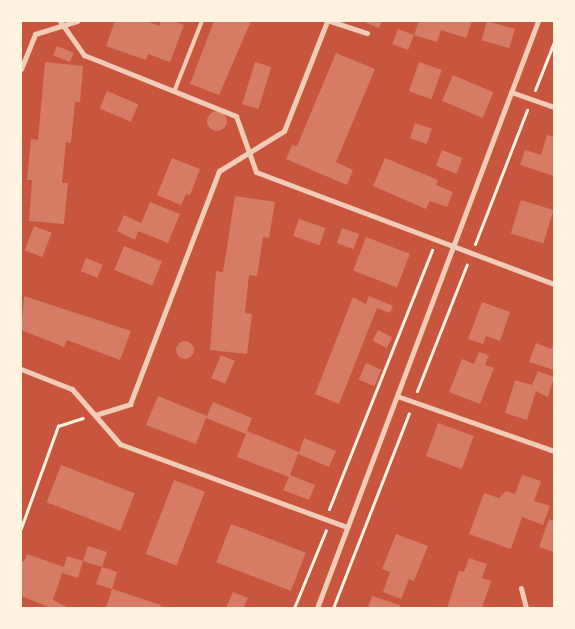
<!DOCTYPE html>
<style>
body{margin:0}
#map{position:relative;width:575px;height:629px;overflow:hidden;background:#c8553d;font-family:Jost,sans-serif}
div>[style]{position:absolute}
.building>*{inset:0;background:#d67c66;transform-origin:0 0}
.round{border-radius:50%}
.path>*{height:3px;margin:-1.5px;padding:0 1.5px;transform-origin:1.5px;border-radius:1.5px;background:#fff3e0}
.service>*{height:4px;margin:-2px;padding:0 2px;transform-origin:2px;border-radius:2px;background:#f1ccb7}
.minor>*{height:5px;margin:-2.5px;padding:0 2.5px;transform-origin:2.5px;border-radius:2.5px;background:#f1ccb7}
span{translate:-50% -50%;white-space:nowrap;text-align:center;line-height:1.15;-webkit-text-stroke:4.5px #fff3e0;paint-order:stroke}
.frame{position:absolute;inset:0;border:22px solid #fff3e0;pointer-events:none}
</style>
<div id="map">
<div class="building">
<i style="clip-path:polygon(115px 21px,147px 21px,159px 26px,161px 21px,172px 21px,184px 25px,170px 62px,148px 54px,146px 60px,106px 46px)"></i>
<i style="clip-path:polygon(214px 21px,251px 21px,219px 95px,190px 84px)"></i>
<i style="clip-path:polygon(362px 21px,382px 21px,379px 28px)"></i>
<i style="clip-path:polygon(419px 21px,472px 21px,466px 38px,441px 30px,437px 42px,414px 35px)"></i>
<i style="left:487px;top:21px;width:29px;height:20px;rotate:16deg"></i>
<i style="left:398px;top:29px;width:17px;height:16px;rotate:21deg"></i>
<i style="left:57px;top:46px;width:18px;height:10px;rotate:22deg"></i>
<i style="clip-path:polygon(336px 53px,375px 69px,336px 162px,353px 170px,347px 185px,286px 159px,292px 145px,297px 146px)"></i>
<i style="clip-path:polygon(45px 62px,83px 66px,80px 102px,75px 102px,71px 143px,66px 142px,62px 183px,68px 183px,64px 224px,29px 221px,32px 180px,27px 180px,31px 139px,38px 140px)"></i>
<i style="left:255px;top:62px;width:17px;height:44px;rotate:17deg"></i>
<i style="left:419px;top:62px;width:24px;height:31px;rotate:19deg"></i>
<i style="left:453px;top:75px;width:44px;height:28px;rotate:23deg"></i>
<i style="left:107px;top:91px;width:34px;height:19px;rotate:23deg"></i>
<i class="round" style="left:207px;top:111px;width:20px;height:20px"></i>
<i style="left:415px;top:123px;width:18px;height:16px;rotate:19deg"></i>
<i style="clip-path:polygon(547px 135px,554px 137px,554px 176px,520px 165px,525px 150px,541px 155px)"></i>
<i style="left:442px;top:150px;width:22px;height:17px;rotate:21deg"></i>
<i style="clip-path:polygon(172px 158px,200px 169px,190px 195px,186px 194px,181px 205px,157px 195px)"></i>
<i style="clip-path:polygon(385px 158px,438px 180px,436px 185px,453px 192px,447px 207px,430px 201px,426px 209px,373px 186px)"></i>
<i style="clip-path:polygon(235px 196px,275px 202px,269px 238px,263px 237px,257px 276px,249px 275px,245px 313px,252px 314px,247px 354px,210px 350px,216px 271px,223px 272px)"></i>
<i style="left:521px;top:200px;width:34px;height:35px;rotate:17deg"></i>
<i style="clip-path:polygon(150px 202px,180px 214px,168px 243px,138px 231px,135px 240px,117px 231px,124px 215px,141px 223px)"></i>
<i style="left:299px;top:219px;width:28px;height:18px;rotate:19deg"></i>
<i style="left:34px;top:226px;width:19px;height:26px;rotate:21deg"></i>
<i style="left:342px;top:228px;width:18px;height:16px;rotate:19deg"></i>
<i style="left:366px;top:237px;width:47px;height:36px;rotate:21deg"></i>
<i style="left:124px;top:246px;width:41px;height:26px;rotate:22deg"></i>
<i style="left:86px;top:258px;width:18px;height:14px;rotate:22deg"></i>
<i style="clip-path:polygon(24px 296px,131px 331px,120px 360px,67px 340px,64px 347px,21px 330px)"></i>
<i style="clip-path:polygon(369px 296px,393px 306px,390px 313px,377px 308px,339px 404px,315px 394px,353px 297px,366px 304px)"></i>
<i style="clip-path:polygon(482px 302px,510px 312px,500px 341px,486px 336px,483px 344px,468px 339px)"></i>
<i style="left:378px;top:330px;width:16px;height:12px;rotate:27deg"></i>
<i class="round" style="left:176px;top:341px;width:18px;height:18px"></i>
<i style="clip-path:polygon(536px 343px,551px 349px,554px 343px,554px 370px,529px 362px)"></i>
<i style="clip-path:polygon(479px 352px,489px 355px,485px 365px,494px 368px,480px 404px,449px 392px,462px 359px,474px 364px)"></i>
<i style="left:221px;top:355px;width:15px;height:25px;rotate:23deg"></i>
<i style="left:366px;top:363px;width:17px;height:18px;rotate:24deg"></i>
<i style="clip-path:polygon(538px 371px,554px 377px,548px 397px,536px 391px,527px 420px,505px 413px,515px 380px,532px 385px)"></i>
<i style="clip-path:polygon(158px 396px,207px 416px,213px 402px,252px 418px,247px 431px,299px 452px,304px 438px,336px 451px,329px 467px,298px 454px,290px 475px,315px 485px,309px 500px,283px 490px,289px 477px,237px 457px,246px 434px,206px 418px,196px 444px,146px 425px)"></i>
<i style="left:438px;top:423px;width:38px;height:35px;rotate:20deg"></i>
<i style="left:61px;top:465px;width:79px;height:40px;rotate:21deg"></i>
<i style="clip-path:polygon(522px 475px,541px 481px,534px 501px,550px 506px,543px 525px,522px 517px,511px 549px,469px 534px,484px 493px,499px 498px,506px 491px,515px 494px)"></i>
<i style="left:174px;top:480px;width:33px;height:79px;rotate:21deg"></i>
<i style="clip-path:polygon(549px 519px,554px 521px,554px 552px,539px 547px)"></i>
<i style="left:231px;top:524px;width:80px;height:41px;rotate:21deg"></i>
<i style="clip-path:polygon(396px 534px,428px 546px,414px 581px,409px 579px,401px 599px,383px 592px,390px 572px,382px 569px)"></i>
<i style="clip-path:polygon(88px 546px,107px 552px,102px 567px,117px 572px,112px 589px,96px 584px,102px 567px,83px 561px)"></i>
<i style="clip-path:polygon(27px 554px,64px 567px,67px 556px,83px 561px,78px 578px,62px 573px,53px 600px,69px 608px,51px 608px,21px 596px,21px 561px,24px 562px)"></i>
<i style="clip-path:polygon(469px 558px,487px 564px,482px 578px,491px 581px,482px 608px,447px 608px,459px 571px,464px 572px)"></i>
<i style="clip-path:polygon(112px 589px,161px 605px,160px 608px,106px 608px)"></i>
<i style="clip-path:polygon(233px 592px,248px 598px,243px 608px,226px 608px)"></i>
<i style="clip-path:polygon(372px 596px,400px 605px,399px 608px,368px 608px)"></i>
</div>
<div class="path">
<i style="left:535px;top:90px;width:52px;rotate:-68.4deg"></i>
<i style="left:475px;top:244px;width:144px;rotate:-68.8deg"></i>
<i style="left:417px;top:391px;width:136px;rotate:-68.5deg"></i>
<i style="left:329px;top:509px;width:279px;rotate:-68.3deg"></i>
<i style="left:21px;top:528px;width:109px;rotate:-70.1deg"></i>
<i style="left:58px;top:426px;width:26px;rotate:-18deg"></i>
<i style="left:294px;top:608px;width:84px;rotate:-67.7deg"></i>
<i style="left:333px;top:608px;width:209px;rotate:-68.7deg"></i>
</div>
<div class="service">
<i style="left:174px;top:92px;width:76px;rotate:-68.5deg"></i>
</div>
<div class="minor">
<i style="left:60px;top:21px;width:42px;rotate:54.8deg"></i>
<i style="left:84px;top:55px;width:164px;rotate:21.9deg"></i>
<i style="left:236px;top:116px;width:59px;rotate:70.3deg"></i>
<i style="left:256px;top:172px;width:318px;rotate:20.6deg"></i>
<i style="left:330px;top:21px;width:39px;rotate:18deg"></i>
<i style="left:21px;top:69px;width:38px;rotate:-68deg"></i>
<i style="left:35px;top:34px;width:44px;rotate:-17.2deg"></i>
<i style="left:511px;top:92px;width:46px;rotate:19.2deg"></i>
<i style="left:21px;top:369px;width:55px;rotate:21.4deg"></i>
<i style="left:72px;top:389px;width:73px;rotate:48.9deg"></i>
<i style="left:120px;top:444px;width:242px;rotate:20.1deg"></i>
<i style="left:397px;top:396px;width:166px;rotate:19.3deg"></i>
<i style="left:95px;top:415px;width:37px;rotate:-17deg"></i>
<i style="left:130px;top:404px;width:249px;rotate:-69.1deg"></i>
<i style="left:219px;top:171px;width:76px;rotate:-31.6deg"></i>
<i style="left:284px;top:131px;width:118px;rotate:-68.6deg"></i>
<i style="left:521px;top:588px;width:21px;rotate:76deg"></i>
<i style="left:317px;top:608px;width:627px;rotate:-69.37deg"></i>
</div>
<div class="frame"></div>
</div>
